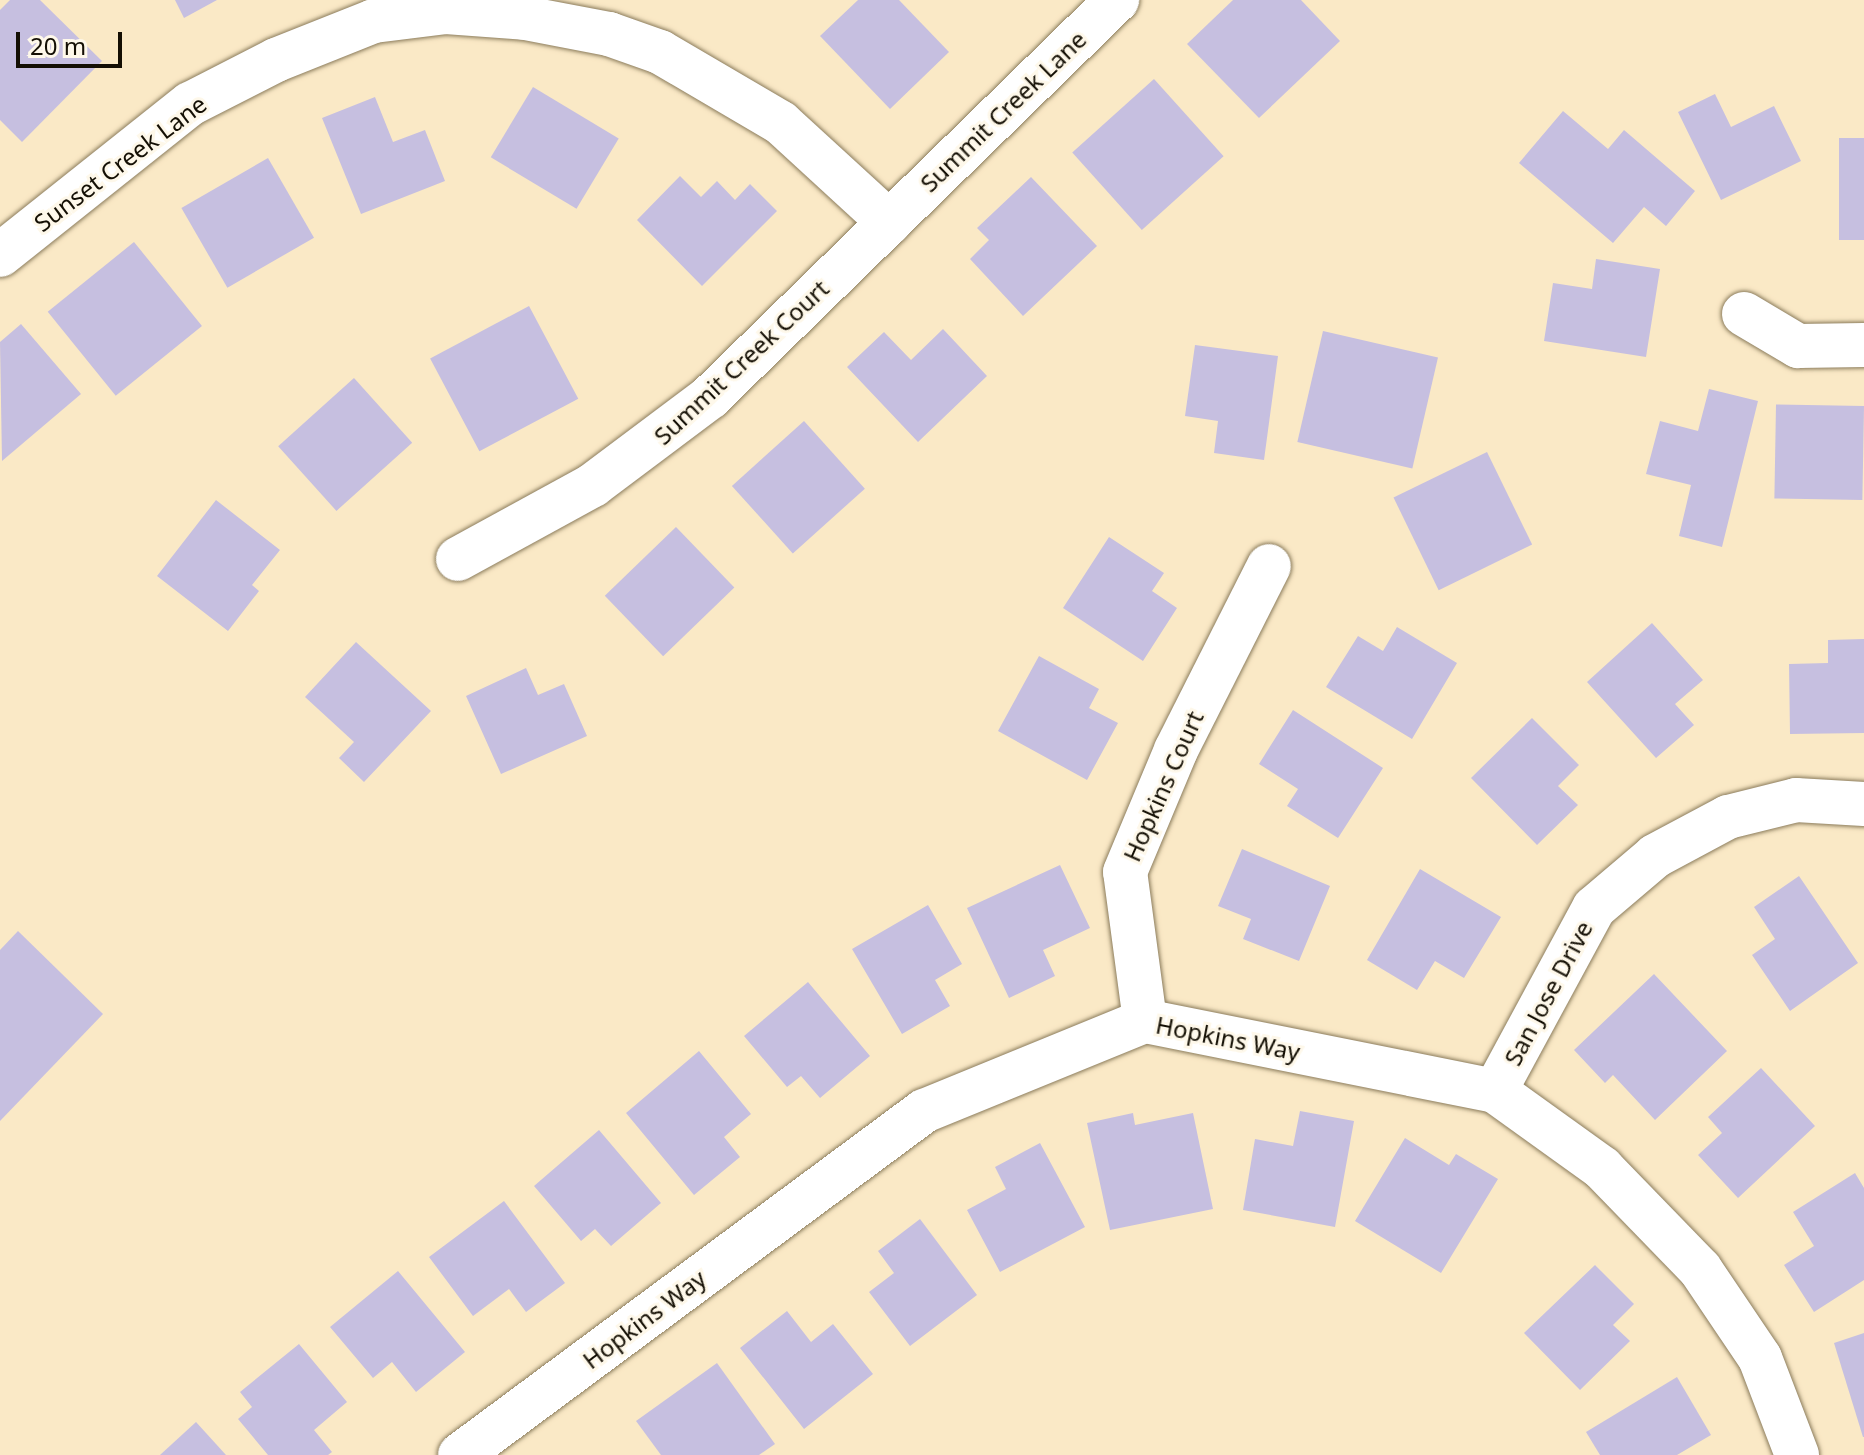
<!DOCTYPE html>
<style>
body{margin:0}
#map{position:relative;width:1864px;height:1455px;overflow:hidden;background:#fae9c6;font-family:"Noto Sans",sans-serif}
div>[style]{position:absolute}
.building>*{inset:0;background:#c6bfe0;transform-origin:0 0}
.roads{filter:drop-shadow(0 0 2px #8b7c5c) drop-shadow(0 0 2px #8b7c5c)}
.minor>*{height:44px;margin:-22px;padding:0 22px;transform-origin:22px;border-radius:22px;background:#fff}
span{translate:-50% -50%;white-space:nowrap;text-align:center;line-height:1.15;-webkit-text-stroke:6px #fef8ea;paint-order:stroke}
.street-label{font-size:24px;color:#140f04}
.scale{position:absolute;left:16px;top:32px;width:106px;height:36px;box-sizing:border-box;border:4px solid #140f04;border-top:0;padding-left:10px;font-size:24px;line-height:28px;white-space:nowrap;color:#140f04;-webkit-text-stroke:6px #fef8ea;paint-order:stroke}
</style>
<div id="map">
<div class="building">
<i style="clip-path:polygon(10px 0,40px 0,102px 61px,22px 142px,0 120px,0 10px)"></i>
<i style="clip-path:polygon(175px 0,217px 0,184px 18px)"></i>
<i style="clip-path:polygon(858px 0,899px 0,949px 52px,890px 109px,820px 36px)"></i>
<i style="clip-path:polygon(1233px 0,1301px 0,1340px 41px,1259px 118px,1187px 44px)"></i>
<i style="left:1154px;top:79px;width:104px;height:110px;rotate:48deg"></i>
<i style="left:533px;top:87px;width:100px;height:82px;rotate:31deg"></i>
<i style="clip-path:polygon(1715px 94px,1731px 127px,1774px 106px,1801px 161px,1721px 200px,1678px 112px)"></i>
<i style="clip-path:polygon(375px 97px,393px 142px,425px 130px,445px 181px,361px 214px,322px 118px)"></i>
<i style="clip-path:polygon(1563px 111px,1608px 149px,1624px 130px,1695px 191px,1666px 226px,1644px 207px,1613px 243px,1519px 163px)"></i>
<i style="left:1839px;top:138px;width:25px;height:102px"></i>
<i style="left:268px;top:158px;width:92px;height:100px;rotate:60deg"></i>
<i style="clip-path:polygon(680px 176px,701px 197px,717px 181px,735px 200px,750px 184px,777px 211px,702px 286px,637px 220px)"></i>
<i style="clip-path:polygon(1031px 177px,1097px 246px,1023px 316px,970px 259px,989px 240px,977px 228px)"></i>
<i style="left:134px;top:242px;width:108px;height:111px;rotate:51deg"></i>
<i style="clip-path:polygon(1596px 259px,1660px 269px,1646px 357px,1544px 341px,1553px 283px,1592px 289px)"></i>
<i style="left:529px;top:306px;width:105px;height:112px;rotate:62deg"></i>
<i style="clip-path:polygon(21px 324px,81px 394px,2px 461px,0 342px)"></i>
<i style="clip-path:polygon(943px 329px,987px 376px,918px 442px,847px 367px,884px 332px,911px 360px)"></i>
<i style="left:1323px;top:331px;width:118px;height:114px;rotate:13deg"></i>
<i style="clip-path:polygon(1195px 345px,1278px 356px,1264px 460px,1214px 453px,1218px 421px,1185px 416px)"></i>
<i style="left:354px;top:378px;width:87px;height:102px;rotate:48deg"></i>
<i style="clip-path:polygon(1709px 389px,1758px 401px,1722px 547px,1679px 536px,1691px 485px,1646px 474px,1660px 421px,1698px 431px)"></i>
<i style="left:1864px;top:406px;width:94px;height:88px;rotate:91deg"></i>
<i style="left:804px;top:421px;width:91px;height:97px;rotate:48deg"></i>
<i style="left:1487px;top:452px;width:103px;height:104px;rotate:64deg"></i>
<i style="clip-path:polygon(216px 500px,280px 550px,252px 585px,259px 591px,228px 631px,157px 576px)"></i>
<i style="left:676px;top:527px;width:84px;height:99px;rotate:46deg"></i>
<i style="clip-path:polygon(1109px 537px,1164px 573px,1152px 591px,1177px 608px,1143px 661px,1063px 608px)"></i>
<i style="clip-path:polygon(1652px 623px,1703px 680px,1675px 704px,1694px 725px,1656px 758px,1587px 682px)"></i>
<i style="clip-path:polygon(1397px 627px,1457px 663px,1412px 739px,1326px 687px,1358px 636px,1383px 651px)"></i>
<i style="clip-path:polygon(1864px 639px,1864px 733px,1790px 734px,1789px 664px,1828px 663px,1828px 640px)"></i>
<i style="clip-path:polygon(356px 642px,431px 711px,364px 782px,339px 758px,354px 742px,305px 697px)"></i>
<i style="clip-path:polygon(1039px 656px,1099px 689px,1089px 708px,1118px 723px,1087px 780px,998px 731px)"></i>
<i style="clip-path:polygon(526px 668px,538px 695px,564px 684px,587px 736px,501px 774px,466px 696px)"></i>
<i style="clip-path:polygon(1293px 710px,1383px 768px,1338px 838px,1287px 806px,1298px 789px,1259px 764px)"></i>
<i style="clip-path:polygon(1532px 718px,1579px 765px,1558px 786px,1578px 805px,1537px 845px,1471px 778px)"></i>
<i style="clip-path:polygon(1242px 849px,1330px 886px,1299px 961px,1243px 939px,1251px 919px,1218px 906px)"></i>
<i style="clip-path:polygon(1060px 865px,1090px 928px,1043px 950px,1055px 976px,1009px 998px,967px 908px)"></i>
<i style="clip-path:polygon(1420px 869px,1501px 917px,1464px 978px,1435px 961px,1417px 990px,1367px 960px)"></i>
<i style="clip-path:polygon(1799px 876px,1858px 963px,1790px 1011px,1752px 955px,1775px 939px,1754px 907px)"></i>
<i style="clip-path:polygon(928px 905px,962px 964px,935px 980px,950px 1006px,902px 1034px,852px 949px)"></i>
<i style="clip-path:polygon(18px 931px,103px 1014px,0 1121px,0 950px)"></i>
<i style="clip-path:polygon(1654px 974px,1727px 1051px,1655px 1120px,1613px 1075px,1605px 1083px,1574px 1050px)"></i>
<i style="clip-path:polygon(808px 982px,870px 1056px,820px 1098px,801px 1076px,787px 1087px,744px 1036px)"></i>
<i style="clip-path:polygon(699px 1051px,751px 1114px,724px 1137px,740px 1157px,694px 1195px,626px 1113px)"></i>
<i style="clip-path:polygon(1761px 1068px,1815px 1126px,1738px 1198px,1698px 1155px,1722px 1133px,1708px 1117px)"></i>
<i style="clip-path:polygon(1300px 1111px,1354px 1121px,1335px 1227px,1243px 1210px,1255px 1139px,1293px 1146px)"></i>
<i style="clip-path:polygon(1133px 1113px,1135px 1125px,1193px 1113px,1213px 1209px,1110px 1230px,1087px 1123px)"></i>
<i style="clip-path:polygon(599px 1130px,661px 1203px,611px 1246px,595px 1229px,581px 1241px,534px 1186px)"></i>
<i style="clip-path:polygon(1405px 1138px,1449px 1165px,1456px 1154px,1498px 1179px,1441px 1273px,1355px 1221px)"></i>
<i style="clip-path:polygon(1040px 1143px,1085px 1227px,1000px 1272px,967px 1210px,1006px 1189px,995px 1167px)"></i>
<i style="clip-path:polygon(1855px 1173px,1864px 1188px,1864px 1280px,1814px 1312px,1784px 1265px,1814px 1246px,1793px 1212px)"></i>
<i style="clip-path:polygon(504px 1201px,565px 1283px,526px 1312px,509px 1289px,473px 1316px,429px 1257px)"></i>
<i style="clip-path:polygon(920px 1219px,977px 1295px,910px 1346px,869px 1292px,894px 1273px,878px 1251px)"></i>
<i style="clip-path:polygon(1595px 1265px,1634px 1304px,1613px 1325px,1630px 1341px,1580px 1390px,1524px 1333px)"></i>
<i style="clip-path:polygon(398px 1271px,465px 1352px,416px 1392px,392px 1362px,373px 1378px,330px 1327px)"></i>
<i style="clip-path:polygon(787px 1311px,811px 1342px,833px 1324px,873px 1374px,804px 1429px,740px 1348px)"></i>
<i style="clip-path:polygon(1864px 1333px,1864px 1437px,1863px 1437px,1834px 1343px)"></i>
<i style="clip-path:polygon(299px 1344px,347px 1402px,314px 1430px,332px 1452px,328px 1455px,268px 1455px,238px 1419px,252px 1407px,240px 1392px)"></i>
<i style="clip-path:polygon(717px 1363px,775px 1444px,759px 1455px,661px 1455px,636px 1421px)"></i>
<i style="clip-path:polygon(1677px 1377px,1711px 1435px,1677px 1455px,1600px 1455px,1586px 1432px)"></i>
<i style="clip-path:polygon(196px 1422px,226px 1455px,160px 1455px)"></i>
</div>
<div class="roads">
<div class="minor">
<i style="left:0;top:255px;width:243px;rotate:-38.5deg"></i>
<i style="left:190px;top:104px;width:97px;rotate:-27.1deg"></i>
<i style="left:276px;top:60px;width:105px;rotate:-21.7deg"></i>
<i style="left:374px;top:21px;width:73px;rotate:-7.1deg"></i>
<i style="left:446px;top:12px;width:79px;rotate:4.3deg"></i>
<i style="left:525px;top:18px;width:86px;rotate:10.8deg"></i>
<i style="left:609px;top:34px;width:54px;rotate:19.4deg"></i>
<i style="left:660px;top:52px;width:140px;rotate:30.4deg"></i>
<i style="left:781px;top:123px;width:147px;rotate:42.5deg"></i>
<i style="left:1744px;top:314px;width:63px;rotate:30.7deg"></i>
<i style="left:1798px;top:346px;width:66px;rotate:-0.9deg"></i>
<i style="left:458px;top:559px;width:154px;rotate:-28.7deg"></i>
<i style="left:593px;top:485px;width:146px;rotate:-36.9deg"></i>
<i style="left:710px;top:397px;width:569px;rotate:-44.29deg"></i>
<i style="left:1145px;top:1021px;width:150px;rotate:-97.6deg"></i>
<i style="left:1125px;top:872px;width:132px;rotate:-67.3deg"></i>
<i style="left:1176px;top:750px;width:206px;rotate:-63.2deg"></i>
<i style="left:1495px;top:1091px;width:208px;rotate:-61.6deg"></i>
<i style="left:1594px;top:908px;width:80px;rotate:-40.4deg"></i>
<i style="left:1655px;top:856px;width:83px;rotate:-28.1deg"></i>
<i style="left:1728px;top:817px;width:70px;rotate:-14deg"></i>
<i style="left:1796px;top:800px;width:68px;rotate:3.4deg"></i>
<i style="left:460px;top:1455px;width:578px;rotate:-36.55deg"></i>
<i style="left:924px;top:1111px;width:239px;rotate:-22.2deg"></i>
<i style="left:1145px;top:1021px;width:357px;rotate:11.3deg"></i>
<i style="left:1495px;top:1091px;width:132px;rotate:35.7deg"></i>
<i style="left:1602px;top:1168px;width:141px;rotate:45.9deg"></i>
<i style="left:1700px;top:1269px;width:107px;rotate:56deg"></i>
<i style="left:1760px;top:1358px;width:104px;rotate:69.1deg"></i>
</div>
</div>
<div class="street-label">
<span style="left:1003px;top:111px;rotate:-44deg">Summit Creek Lane</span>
<span style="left:120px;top:163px;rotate:-37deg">Sunset Creek Lane</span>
<span style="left:741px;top:362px;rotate:-43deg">Summit Creek Court</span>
<span style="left:1163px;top:786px;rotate:-66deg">Hopkins Court</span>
<span style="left:1548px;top:993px;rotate:-62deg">San Jose Drive</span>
<span style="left:1228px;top:1038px;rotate:11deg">Hopkins Way</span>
<span style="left:644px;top:1319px;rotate:-37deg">Hopkins Way</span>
</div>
<div class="scale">20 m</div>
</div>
